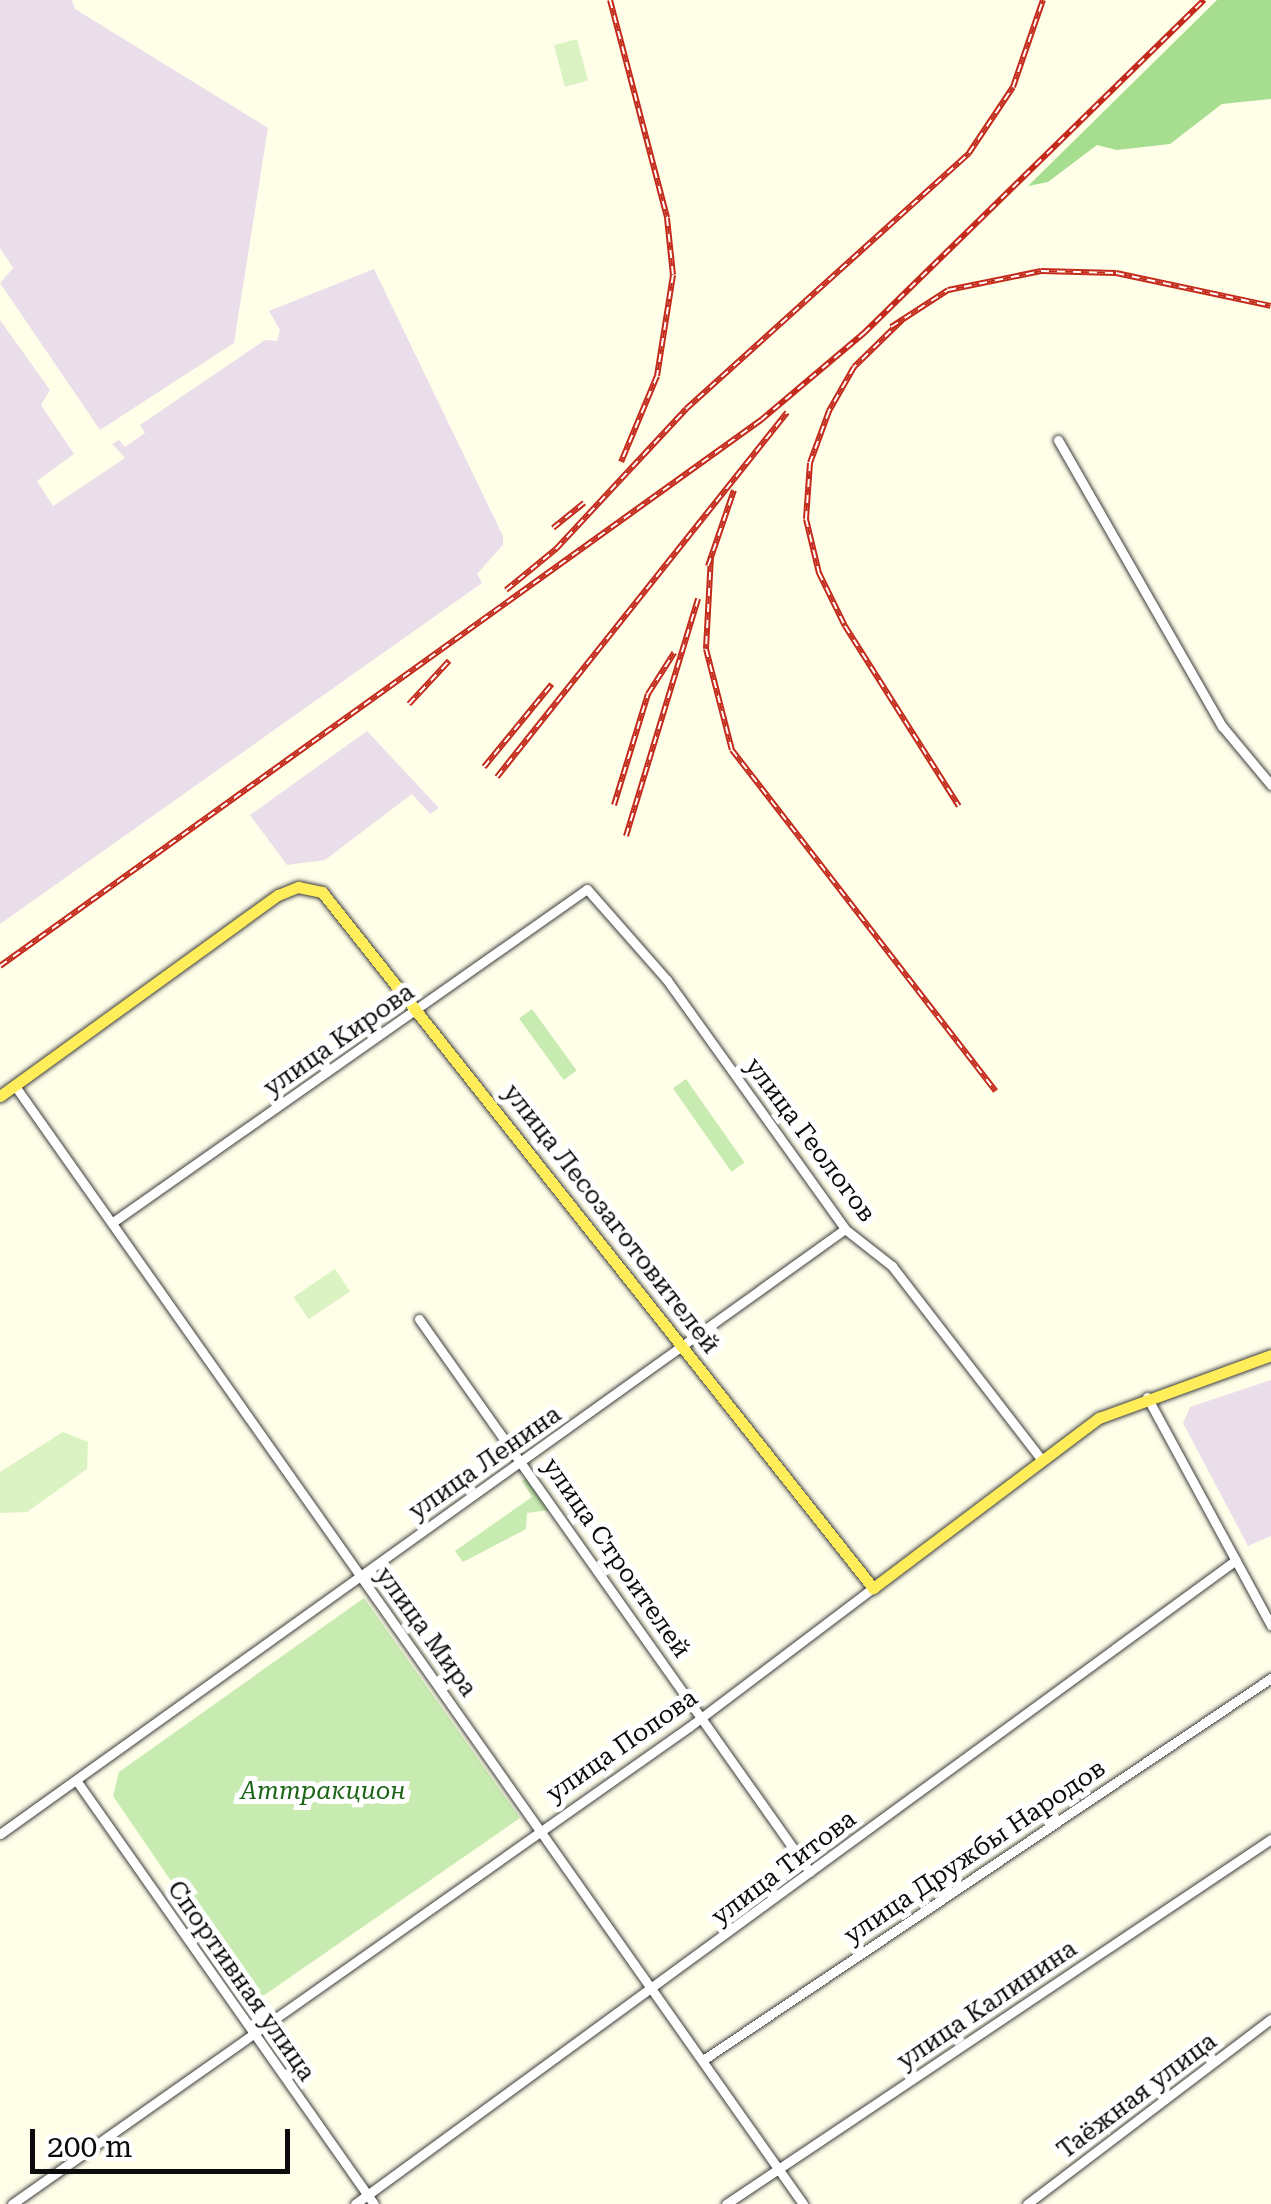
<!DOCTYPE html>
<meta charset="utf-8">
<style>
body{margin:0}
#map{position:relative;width:1271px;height:2204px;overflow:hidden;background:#fffee9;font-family:"Roboto Serif",serif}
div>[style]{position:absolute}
.industrial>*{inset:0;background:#ebdeeb}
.green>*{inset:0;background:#c7ebb0;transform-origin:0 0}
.forest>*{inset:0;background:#a7dd8f}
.pitch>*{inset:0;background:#dbf2c3;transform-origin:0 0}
.roads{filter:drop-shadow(0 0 2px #3e3e3e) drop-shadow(0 0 2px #3e3e3e)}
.minor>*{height:9px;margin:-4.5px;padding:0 4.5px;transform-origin:4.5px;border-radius:4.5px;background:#fff}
.major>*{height:11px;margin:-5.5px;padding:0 5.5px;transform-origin:5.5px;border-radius:5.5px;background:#ffee59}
.rail>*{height:6px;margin-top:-3px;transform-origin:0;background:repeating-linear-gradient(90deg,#fff 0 8px,#c32a1b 0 16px);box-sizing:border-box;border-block:2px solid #c32a1b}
span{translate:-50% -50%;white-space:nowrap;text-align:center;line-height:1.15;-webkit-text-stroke:10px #fff;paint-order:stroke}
.street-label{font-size:25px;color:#0b0b0b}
.park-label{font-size:25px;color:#1d6618;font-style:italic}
.scale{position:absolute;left:30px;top:2129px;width:260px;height:45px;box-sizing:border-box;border:5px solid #0b0b0b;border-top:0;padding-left:12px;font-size:30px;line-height:35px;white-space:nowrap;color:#0b0b0b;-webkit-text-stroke:8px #fff;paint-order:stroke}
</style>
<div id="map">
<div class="industrial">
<i style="clip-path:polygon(0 0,72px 0,75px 9px,268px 128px,234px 343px,100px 430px,0 283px,13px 268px,0 248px)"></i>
<i style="clip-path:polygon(374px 269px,503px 536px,503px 545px,477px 574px,482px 583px,0 924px,0 320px,50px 390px,41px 405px,74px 454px,37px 481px,53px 506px,125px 458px,112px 444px,119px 440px,125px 447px,145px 433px,140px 425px,265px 340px,277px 341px,280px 330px,269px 311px)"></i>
<i style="clip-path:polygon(367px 731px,439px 808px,430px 814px,412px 794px,325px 860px,287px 865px,250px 815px)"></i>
<i style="clip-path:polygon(1271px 1380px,1271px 1536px,1248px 1546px,1183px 1423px,1190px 1407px)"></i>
</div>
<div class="green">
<i style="left:532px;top:1009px;width:76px;height:16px;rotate:54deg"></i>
<i style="left:686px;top:1079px;width:102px;height:16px;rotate:55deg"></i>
<i style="clip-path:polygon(527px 1478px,550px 1510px,527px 1513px,526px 1529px,463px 1562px,455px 1551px,532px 1497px,522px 1481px)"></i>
<i style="clip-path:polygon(364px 1598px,520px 1818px,263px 1996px,249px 1995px,113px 1796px,119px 1772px)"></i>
</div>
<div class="forest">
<i style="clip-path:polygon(1217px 0,1271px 0,1271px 99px,1222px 104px,1170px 144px,1117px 150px,1097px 145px,1048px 182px,1028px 186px)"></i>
</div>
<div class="pitch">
<i style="left:577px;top:39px;width:43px;height:24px;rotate:75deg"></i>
<i style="left:335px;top:1269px;width:27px;height:50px;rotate:56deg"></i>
<i style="clip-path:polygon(63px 1432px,88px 1442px,87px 1469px,27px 1512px,0 1513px,0 1472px)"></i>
</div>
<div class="roads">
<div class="minor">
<i style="left:1058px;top:440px;width:330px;rotate:60.2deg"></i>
<i style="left:1222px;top:726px;width:77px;rotate:50.3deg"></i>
<i style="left:15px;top:1086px;width:1368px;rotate:54.82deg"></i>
<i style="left:113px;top:1222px;width:579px;rotate:-35.09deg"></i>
<i style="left:587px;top:889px;width:121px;rotate:48.7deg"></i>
<i style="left:667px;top:980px;width:306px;rotate:54.4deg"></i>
<i style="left:845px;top:1229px;width:60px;rotate:38.2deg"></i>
<i style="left:892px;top:1266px;width:245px;rotate:52.3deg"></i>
<i style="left:419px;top:1319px;width:677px;rotate:54.74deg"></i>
<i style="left:1147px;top:1397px;width:260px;rotate:61.5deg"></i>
<i style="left:76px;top:1780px;width:518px;rotate:54.9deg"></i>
<i style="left:0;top:1834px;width:1039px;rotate:-35.6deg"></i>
<i style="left:703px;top:2060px;width:685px;rotate:-33.92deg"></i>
<i style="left:12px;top:2204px;width:828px;rotate:-35.17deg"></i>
<i style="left:689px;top:1727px;width:231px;rotate:-37.1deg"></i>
<i style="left:355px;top:2204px;width:1091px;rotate:-36.17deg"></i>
<i style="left:726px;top:2204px;width:656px;rotate:-33.81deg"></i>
<i style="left:1027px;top:2204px;width:306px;rotate:-37.2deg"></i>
</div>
<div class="major">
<i style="left:0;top:1096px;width:343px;rotate:-35.9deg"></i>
<i style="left:278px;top:895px;width:22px;rotate:-22deg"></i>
<i style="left:298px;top:887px;width:25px;rotate:12deg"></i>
<i style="left:322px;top:892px;width:888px;rotate:51.63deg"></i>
<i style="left:873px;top:1588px;width:283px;rotate:-37deg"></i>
<i style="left:1099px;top:1418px;width:183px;rotate:-20.1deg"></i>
</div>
</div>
<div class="rail">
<i style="left:610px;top:0;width:225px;rotate:75.3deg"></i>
<i style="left:667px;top:218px;width:57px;rotate:84deg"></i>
<i style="left:673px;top:275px;width:102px;rotate:99deg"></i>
<i style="left:657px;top:376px;width:93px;rotate:112.7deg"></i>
<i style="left:902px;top:320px;width:67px;rotate:135.6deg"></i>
<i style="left:854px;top:367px;width:51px;rotate:119.6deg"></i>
<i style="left:829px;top:411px;width:55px;rotate:110.1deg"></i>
<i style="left:810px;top:463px;width:56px;rotate:94.1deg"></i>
<i style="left:806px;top:519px;width:56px;rotate:76.5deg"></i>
<i style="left:819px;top:573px;width:59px;rotate:63.9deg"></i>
<i style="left:845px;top:626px;width:213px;rotate:57.7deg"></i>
<i style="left:891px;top:327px;width:68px;rotate:-33deg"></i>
<i style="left:948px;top:290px;width:95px;rotate:-11.5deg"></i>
<i style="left:1041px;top:271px;width:75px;rotate:1.5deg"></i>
<i style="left:1116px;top:273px;width:158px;rotate:12deg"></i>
<i style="left:553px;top:528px;width:40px;rotate:-39deg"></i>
<i style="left:711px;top:556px;width:93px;rotate:93.1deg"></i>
<i style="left:706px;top:649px;width:104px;rotate:75.6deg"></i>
<i style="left:732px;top:750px;width:431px;rotate:52.3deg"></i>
<i style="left:708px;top:566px;width:80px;rotate:-71.1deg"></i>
<i style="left:506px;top:590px;width:65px;rotate:-39.4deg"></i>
<i style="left:556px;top:549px;width:191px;rotate:-47.1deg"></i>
<i style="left:686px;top:409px;width:382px;rotate:-42.1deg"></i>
<i style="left:969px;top:153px;width:79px;rotate:-56.3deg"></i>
<i style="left:1013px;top:87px;width:92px;rotate:-71deg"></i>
<i style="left:409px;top:704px;width:59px;rotate:-47.1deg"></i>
<i style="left:484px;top:767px;width:107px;rotate:-50.7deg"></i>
<i style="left:497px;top:777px;width:466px;rotate:-51.5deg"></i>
<i style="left:614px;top:805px;width:116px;rotate:-73deg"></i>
<i style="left:648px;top:694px;width:49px;rotate:-57.6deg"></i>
<i style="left:626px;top:836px;width:248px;rotate:-73.1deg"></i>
<i style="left:0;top:966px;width:937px;rotate:-35.66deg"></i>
<i style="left:761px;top:420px;width:135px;rotate:-40.2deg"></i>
<i style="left:864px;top:333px;width:476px;rotate:-44.4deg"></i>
</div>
<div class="street-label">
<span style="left:339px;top:1040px;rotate:-35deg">улица Кирова</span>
<span style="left:810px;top:1140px;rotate:53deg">улица Геологов</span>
<span style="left:611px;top:1219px;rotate:52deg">улица Лесозаготовителей</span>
<span style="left:485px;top:1463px;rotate:-35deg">улица Ленина</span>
<span style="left:616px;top:1558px;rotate:55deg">улица Строителей</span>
<span style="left:426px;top:1632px;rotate:54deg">улица Мира</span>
<span style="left:622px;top:1746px;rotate:-35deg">улица Попова</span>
<span style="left:975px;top:1852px;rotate:-34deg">улица Дружбы Народов</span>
<span style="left:784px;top:1868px;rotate:-37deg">улица Титова</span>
<span style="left:241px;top:1981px;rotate:55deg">Спортивная улица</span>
<span style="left:987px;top:2005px;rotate:-34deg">улица Калинина</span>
<span style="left:1137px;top:2096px;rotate:-37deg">Таёжная улица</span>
</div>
<div class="park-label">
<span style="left:323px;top:1791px">Аттракцион</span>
</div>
<div class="scale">200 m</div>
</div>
